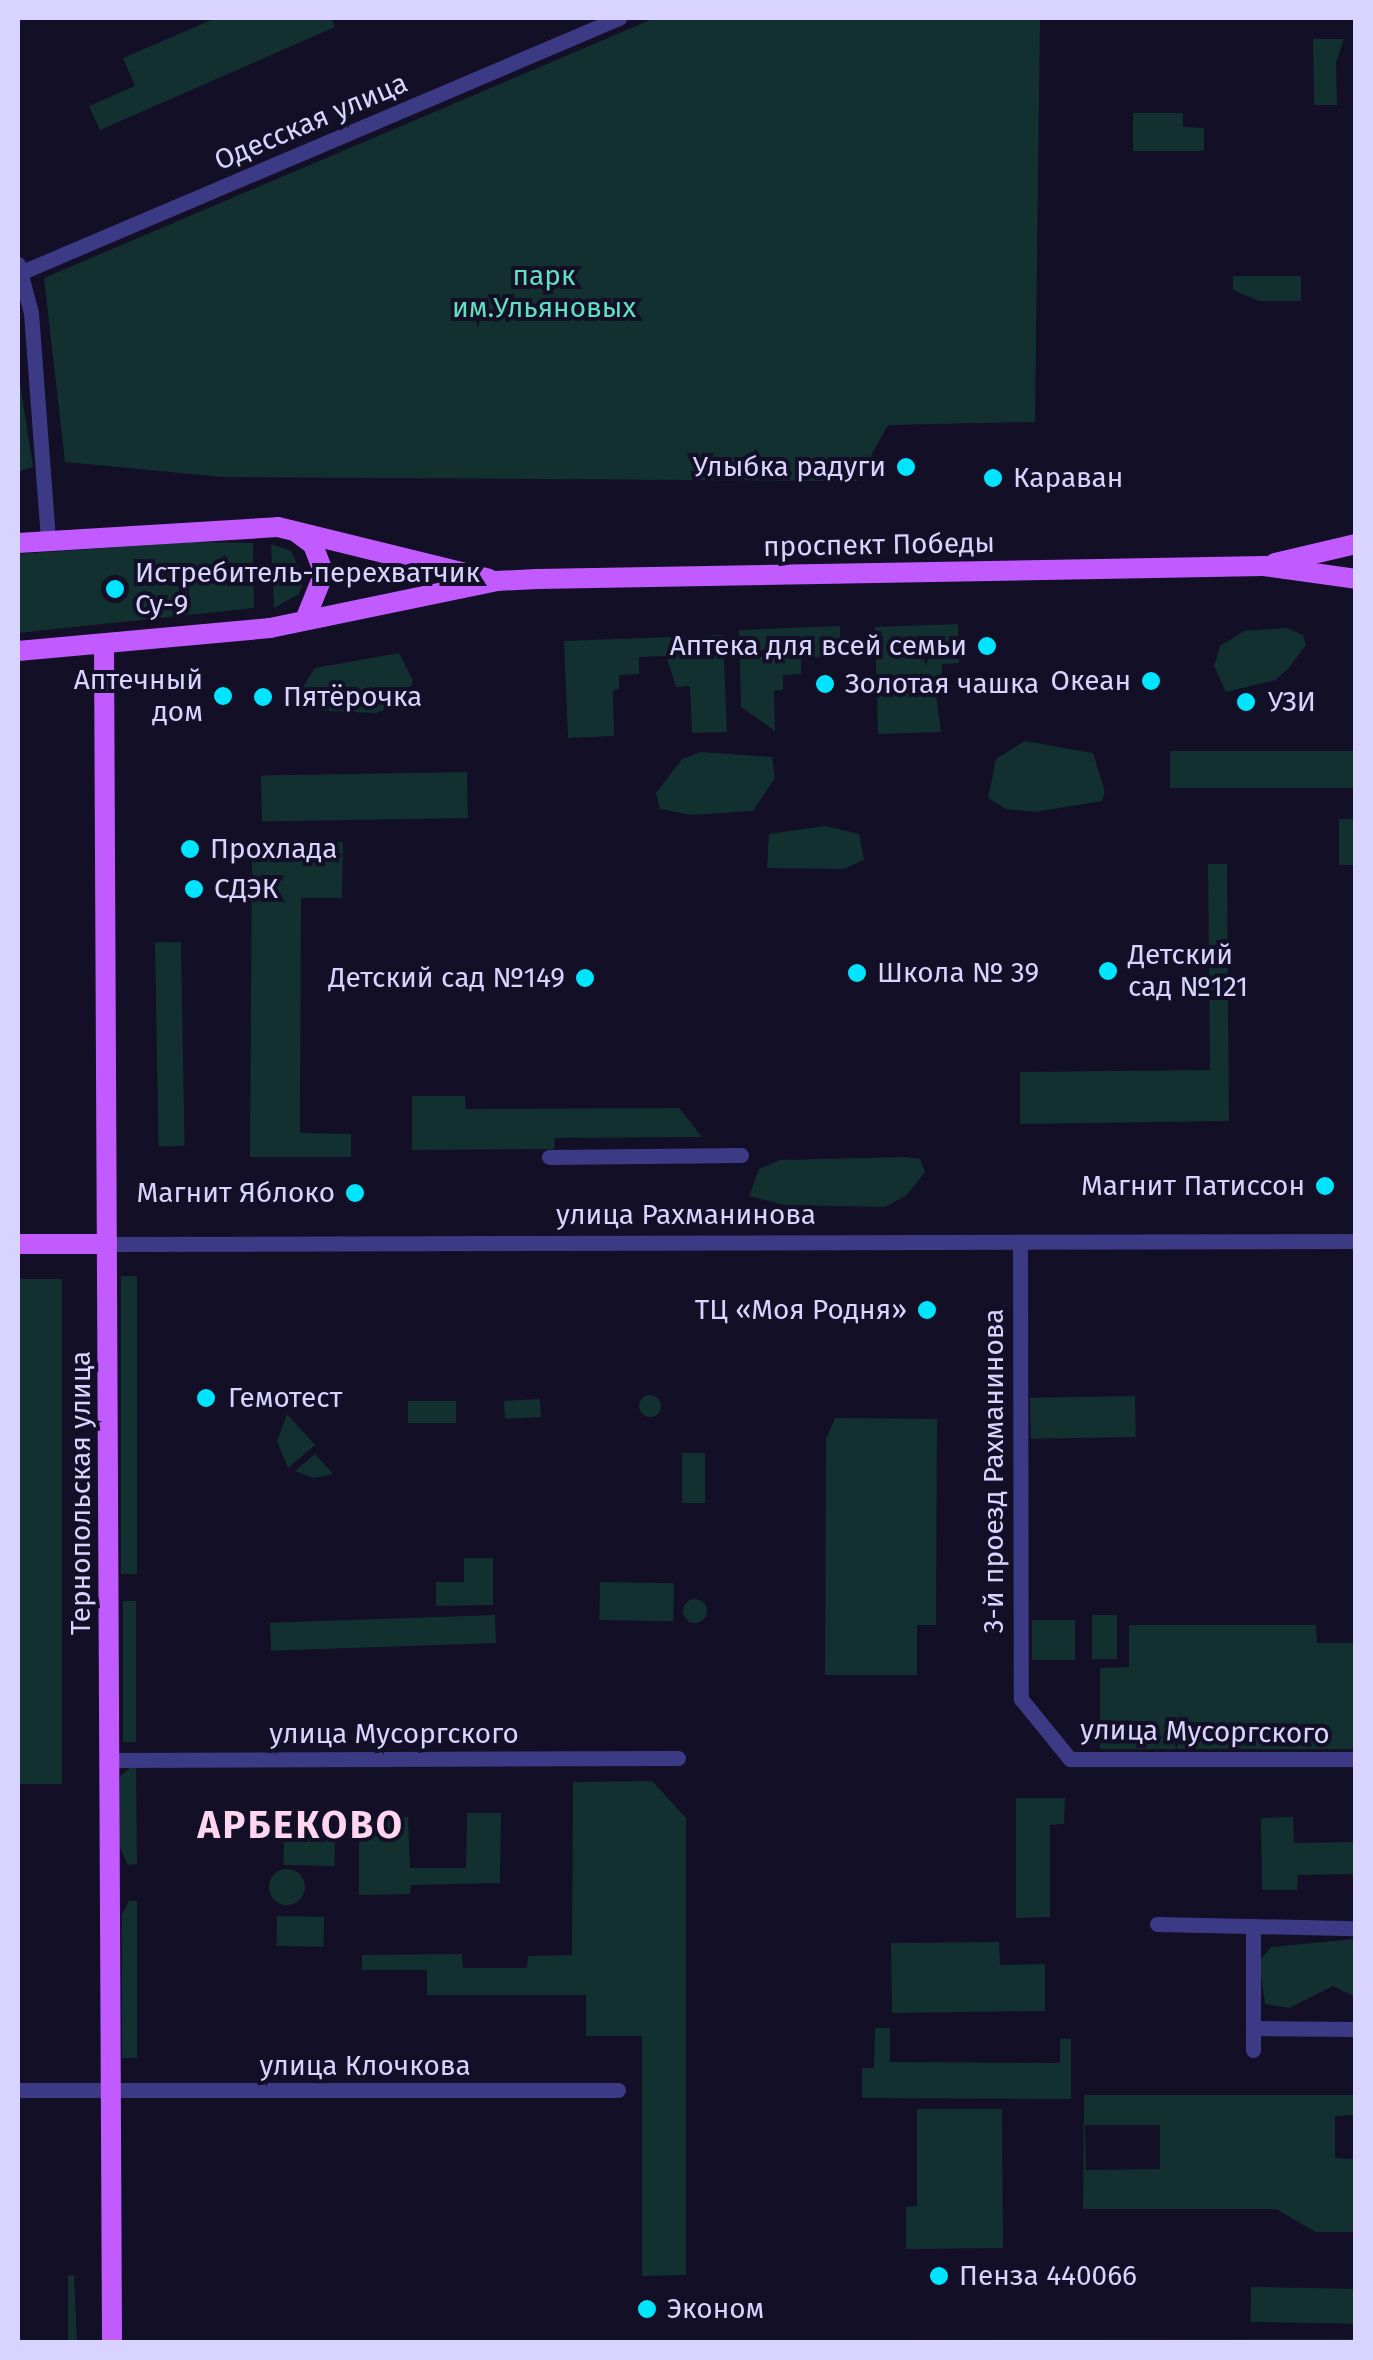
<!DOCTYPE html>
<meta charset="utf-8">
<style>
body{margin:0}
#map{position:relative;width:1373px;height:2360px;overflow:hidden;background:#130f26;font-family:"Fira Sans",sans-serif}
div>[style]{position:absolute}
.green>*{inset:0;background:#12302f;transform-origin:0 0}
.round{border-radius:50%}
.minor>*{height:15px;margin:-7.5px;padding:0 7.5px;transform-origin:7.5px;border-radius:7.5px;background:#3d3a85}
.major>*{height:20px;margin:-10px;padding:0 10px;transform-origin:10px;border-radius:10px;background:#c25bff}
.dots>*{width:28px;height:28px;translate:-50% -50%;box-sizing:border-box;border:5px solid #130f26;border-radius:50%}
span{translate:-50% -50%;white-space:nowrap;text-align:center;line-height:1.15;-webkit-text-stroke:8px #130f26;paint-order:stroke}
.street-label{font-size:28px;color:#d9d4ff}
.park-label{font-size:28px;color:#5fe0c0}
.poi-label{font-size:28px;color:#d9d4ff}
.right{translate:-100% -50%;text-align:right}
.left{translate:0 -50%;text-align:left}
.district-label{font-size:38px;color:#ffd6f0;font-weight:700;letter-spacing:2.5px}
.frame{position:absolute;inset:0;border:20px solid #d9d4ff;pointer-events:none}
</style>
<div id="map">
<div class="green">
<i style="clip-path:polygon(216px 18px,331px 18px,335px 27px,100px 130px,89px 106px,135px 86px,123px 58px)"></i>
<i style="clip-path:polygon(655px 18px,1040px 18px,1035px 422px,888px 425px,857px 481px,223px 477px,65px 462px,44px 278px)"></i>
<i style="clip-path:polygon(1313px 39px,1344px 39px,1336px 62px,1337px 105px,1314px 105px)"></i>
<i style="clip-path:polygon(1133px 113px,1183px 113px,1183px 127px,1204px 128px,1204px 151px,1133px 151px)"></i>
<i style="clip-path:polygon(1233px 276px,1301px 276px,1301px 301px,1259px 301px,1233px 290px)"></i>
<i style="clip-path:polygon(18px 370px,33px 467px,18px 472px)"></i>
<i style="clip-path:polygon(191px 542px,253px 543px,254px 608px,18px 633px,18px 554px)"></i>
<i style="clip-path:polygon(271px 544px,291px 551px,304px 579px,299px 594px,274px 608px)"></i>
<i style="clip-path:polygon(958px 624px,959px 663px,942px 664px,942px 679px,934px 680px,941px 732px,878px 734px,875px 627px)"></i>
<i style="clip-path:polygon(840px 626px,840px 656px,801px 658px,801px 674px,783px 675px,783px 690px,774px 691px,775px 731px,741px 707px,739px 630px)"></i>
<i style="clip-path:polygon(1287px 628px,1303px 635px,1306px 645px,1288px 669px,1275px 680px,1226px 692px,1214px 666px,1220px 646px,1244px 631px)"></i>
<i style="clip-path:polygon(723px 635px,727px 732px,692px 733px,690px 686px,676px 687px,666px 656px,639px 657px,639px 674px,619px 675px,619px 689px,613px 690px,614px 736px,568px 738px,564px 641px)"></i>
<i style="clip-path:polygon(399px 653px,413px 681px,404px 704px,376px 713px,309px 710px,304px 685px,315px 668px)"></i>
<i style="clip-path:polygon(1025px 741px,1093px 753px,1105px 792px,1102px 801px,1035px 812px,1006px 809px,988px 798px,996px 759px)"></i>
<i style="left:1355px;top:751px;width:37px;height:185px;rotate:90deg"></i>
<i style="clip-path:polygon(701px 752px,772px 757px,775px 778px,753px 811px,692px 815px,660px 809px,656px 793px,682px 759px)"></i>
<i style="left:467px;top:772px;width:46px;height:206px;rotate:89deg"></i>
<i style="left:1339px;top:819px;width:16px;height:46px"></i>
<i style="clip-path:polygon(825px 826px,859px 834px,864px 860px,844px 869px,767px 868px,769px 834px)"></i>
<i style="clip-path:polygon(252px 842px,343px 842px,342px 898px,301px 898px,300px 1133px,351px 1134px,351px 1157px,250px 1157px)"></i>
<i style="clip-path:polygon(1208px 864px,1227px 864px,1229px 1121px,1020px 1124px,1020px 1072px,1210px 1070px)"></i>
<i style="left:181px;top:942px;width:204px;height:26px;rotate:89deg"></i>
<i style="clip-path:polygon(412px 1096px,465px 1096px,466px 1109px,679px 1108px,702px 1137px,555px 1138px,554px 1149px,412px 1150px)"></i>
<i style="clip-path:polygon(905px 1157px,920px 1159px,925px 1172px,907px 1195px,885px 1207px,784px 1205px,749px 1196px,759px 1169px,780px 1160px)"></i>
<i style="left:121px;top:1276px;width:16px;height:298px"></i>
<i style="left:62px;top:1279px;width:505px;height:44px;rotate:90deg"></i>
<i class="round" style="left:639px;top:1395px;width:22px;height:22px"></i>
<i style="left:1135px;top:1396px;width:41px;height:105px;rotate:89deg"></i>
<i style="left:540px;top:1399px;width:18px;height:36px;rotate:87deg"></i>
<i style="left:456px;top:1401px;width:22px;height:48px;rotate:90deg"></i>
<i style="clip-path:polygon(287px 1414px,315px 1445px,288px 1468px,277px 1441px)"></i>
<i style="clip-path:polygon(835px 1418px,937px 1419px,936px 1625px,917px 1625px,917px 1675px,825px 1675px,826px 1439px)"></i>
<i style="left:682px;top:1453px;width:23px;height:50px"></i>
<i style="clip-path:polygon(315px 1454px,333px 1474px,313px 1478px,295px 1471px)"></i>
<i style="clip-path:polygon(464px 1558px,493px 1558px,493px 1605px,436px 1606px,436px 1582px,464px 1582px)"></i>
<i style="left:600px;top:1582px;width:74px;height:38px;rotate:1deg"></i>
<i class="round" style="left:683px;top:1599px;width:24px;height:24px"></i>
<i style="left:123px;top:1601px;width:13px;height:141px"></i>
<i style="left:495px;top:1615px;width:28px;height:225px;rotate:88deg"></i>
<i style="left:1092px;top:1615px;width:25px;height:44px"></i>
<i style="left:1032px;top:1620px;width:43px;height:40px"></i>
<i style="clip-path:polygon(1129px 1625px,1316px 1625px,1317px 1643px,1355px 1643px,1355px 1749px,1100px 1749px,1100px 1668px,1129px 1667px)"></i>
<i style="clip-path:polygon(130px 1768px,136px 1768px,137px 1864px,128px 1865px,119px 1846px,120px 1776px)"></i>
<i style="clip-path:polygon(652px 1781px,686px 1818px,686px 2275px,642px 2276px,642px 2036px,586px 2036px,586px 1995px,427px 1995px,427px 1970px,362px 1970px,362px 1955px,462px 1954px,463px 1968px,527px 1968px,528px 1956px,572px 1955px,573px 1782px)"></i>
<i style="clip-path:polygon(1016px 1798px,1065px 1798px,1064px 1824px,1050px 1825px,1050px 1917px,1016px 1918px)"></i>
<i style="clip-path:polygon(467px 1813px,501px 1813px,500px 1883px,411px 1885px,410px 1894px,359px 1895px,359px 1817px,408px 1817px,410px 1868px,466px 1868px)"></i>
<i style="clip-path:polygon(1293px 1817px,1294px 1843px,1355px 1842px,1355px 1874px,1298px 1875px,1297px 1890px,1262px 1890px,1261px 1818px)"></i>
<i style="left:284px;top:1834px;width:51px;height:31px;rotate:1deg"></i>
<i class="round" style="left:269px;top:1869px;width:36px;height:36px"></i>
<i style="clip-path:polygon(129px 1901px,137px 1901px,137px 2058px,122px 2058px,122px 1915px)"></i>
<i style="left:277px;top:1916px;width:47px;height:30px;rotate:1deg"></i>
<i style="clip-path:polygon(1355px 1939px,1355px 1997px,1333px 1986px,1289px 2008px,1265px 2004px,1259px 1961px,1271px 1947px)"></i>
<i style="clip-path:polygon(999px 1942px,1000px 1965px,1045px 1964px,1045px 2011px,892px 2013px,891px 1943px)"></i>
<i style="clip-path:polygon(875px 2028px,890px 2028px,890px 2062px,1060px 2063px,1060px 2039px,1071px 2039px,1071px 2099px,862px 2098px,862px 2068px,874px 2068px)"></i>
<i style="clip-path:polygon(evenodd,1084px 2095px,1355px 2095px,1355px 2115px,1335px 2116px,1335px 2158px,1355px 2159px,1355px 2232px,1316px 2232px,1276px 2209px,1083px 2209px,1084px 2095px,1085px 2125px,1160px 2125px,1160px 2169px,1086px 2170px,1085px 2125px)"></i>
<i style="clip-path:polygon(917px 2109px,1002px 2109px,1003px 2248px,906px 2249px,906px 2207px,917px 2206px)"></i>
<i style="clip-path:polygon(74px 2275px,77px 2342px,68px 2342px,68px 2276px)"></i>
<i style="left:1251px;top:2287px;width:104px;height:35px;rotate:1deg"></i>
<i style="clip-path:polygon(1356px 2339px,1355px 2342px,822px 2342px,822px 2340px)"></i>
</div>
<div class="minor">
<i style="left:18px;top:264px;width:51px;rotate:75.1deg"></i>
<i style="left:31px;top:313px;width:226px;rotate:85.7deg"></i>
<i style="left:22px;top:272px;width:649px;rotate:-23.05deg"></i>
<i style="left:549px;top:1157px;width:192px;rotate:-0.6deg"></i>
<i style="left:1020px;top:1242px;width:457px;rotate:89.9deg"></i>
<i style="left:1021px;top:1699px;width:77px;rotate:50.8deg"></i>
<i style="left:1070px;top:1759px;width:286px"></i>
<i style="left:107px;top:1244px;width:1249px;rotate:-0.14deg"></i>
<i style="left:110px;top:1760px;width:568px;rotate:-0.2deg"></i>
<i style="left:1157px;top:1924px;width:199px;rotate:1.2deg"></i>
<i style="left:1253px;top:1926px;width:102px;rotate:90deg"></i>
<i style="left:1253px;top:2050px;width:22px;rotate:-90deg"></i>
<i style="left:1253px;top:2028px;width:103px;rotate:0.6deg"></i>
<i style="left:18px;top:2090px;width:600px"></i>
</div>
<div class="major">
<i style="left:296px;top:532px;width:21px;rotate:37deg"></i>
<i style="left:313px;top:545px;width:30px;rotate:69deg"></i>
<i style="left:324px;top:573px;width:51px;rotate:112deg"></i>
<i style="left:18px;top:543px;width:260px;rotate:-3.5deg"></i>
<i style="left:278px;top:527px;width:217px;rotate:13.8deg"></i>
<i style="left:1275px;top:563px;width:83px;rotate:-13.2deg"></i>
<i style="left:104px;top:644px;width:1698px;rotate:89.73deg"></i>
<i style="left:18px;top:651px;width:253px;rotate:-5.2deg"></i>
<i style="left:270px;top:628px;width:231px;rotate:-11.7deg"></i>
<i style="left:496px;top:581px;width:41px;rotate:-2.8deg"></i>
<i style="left:537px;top:579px;width:727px;rotate:-1.02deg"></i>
<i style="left:1264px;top:566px;width:93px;rotate:8deg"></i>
<i style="left:18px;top:1244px;width:89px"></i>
</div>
<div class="dots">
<i style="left:906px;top:467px;background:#00e5ff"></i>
<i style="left:993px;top:478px;background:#00e5ff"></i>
<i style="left:115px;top:589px;background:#00e5ff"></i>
<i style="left:987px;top:646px;background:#00e5ff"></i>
<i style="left:1151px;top:681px;background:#00e5ff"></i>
<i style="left:825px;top:684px;background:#00e5ff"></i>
<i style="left:223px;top:696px;background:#00e5ff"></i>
<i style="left:263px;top:697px;background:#00e5ff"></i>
<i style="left:1246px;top:702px;background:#00e5ff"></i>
<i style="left:190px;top:849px;background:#00e5ff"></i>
<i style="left:194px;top:889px;background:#00e5ff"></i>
<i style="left:1108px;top:971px;background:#00e5ff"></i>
<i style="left:857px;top:973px;background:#00e5ff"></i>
<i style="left:585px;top:978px;background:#00e5ff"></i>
<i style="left:1325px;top:1186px;background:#00e5ff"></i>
<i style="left:355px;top:1193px;background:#00e5ff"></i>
<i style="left:927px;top:1310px;background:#00e5ff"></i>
<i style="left:206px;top:1398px;background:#00e5ff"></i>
<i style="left:939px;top:2276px;background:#00e5ff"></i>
<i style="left:647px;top:2309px;background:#00e5ff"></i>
</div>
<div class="street-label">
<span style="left:311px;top:122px;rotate:-23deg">Одесская улица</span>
<span style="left:879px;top:545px;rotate:-1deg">проспект Победы</span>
<span style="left:686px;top:1215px">улица Рахманинова</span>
<span style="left:994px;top:1471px;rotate:-90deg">3-й проезд Рахманинова</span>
<span style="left:81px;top:1493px;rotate:-90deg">Тернопольская улица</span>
<span style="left:1205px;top:1732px;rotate:1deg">улица Мусоргского</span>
<span style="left:394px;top:1734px">улица Мусоргского</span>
<span style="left:365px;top:2066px">улица Клочкова</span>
</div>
<div class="park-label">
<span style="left:544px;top:292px">парк<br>им.Ульяновых</span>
</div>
<div class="poi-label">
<span class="right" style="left:886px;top:467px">Улыбка радуги</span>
<span class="left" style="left:1013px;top:478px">Караван</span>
<span class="left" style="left:135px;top:589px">Истребитель-перехватчик<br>Су-9</span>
<span class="right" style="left:967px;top:646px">Аптека для всей семьи</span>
<span class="right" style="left:203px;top:696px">Аптечный<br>дом</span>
<span class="right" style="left:1131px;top:681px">Океан</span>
<span class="left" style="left:845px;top:684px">Золотая чашка</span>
<span class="left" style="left:283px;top:697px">Пятёрочка</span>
<span class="left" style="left:1268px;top:702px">УЗИ</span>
<span class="left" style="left:210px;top:849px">Прохлада</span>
<span class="left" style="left:214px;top:889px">СДЭК</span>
<span class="left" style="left:1128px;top:971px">Детский<br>сад №121</span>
<span class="left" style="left:877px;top:973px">Школа № 39</span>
<span class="right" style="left:565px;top:978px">Детский сад №149</span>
<span class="right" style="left:1305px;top:1186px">Магнит Патиссон</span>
<span class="right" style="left:335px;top:1193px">Магнит Яблоко</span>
<span class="right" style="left:907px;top:1310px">ТЦ «Моя Родня»</span>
<span class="left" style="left:228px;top:1398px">Гемотест</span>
<span class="left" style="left:959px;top:2276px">Пенза 440066</span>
<span class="left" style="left:667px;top:2309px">Эконом</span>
</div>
<div class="district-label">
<span style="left:301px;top:1826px">АРБЕКОВО</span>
</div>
<div class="frame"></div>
</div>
